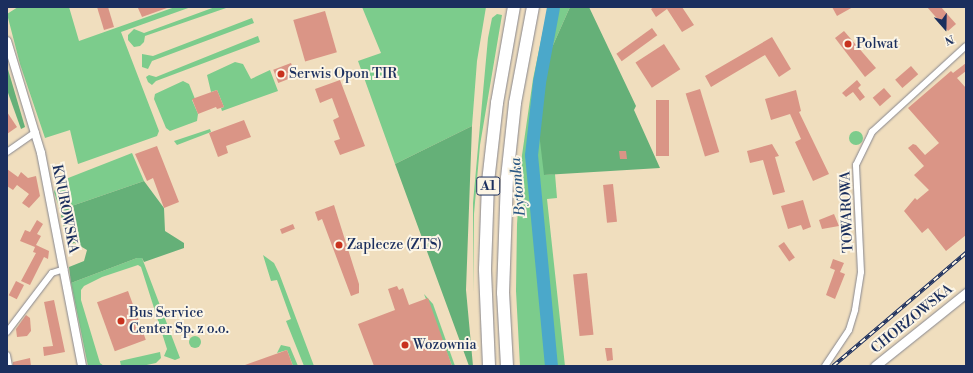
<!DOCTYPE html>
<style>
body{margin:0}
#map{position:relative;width:973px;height:373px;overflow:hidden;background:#f0debe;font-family:"Libre Bodoni",serif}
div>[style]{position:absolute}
.green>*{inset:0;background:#7ccc8c}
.round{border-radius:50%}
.forest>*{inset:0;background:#65b078}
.river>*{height:13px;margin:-6.5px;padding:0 6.5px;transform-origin:6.5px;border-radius:6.5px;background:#4ba8ca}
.building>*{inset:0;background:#da9586;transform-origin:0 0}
.roads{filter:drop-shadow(0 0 1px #86868e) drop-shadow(0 0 1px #86868e)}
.minor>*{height:6px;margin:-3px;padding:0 3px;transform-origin:3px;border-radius:3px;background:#fff}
.tertiary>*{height:8px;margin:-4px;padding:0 4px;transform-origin:4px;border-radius:4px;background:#fff}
.secondary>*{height:9px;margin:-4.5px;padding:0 4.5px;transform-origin:4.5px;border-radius:4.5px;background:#fff}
.motorway>*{height:12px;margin:-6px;padding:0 6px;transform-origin:6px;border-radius:6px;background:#fff}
.rail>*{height:3.5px;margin-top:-1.75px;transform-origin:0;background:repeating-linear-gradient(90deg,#fcf5e5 0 6px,#1b2f5e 0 12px);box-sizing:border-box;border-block:1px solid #1b2f5e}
.dots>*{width:11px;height:11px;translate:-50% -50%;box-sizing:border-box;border:2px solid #fcf5e5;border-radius:50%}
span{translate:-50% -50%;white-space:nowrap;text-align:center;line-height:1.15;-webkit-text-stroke:4px #fcf5e5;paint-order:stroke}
.shield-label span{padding:1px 3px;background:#fcf5e5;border:1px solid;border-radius:3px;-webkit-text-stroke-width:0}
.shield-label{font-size:13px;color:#1b2f5e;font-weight:700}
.poi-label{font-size:14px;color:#1b2f5e}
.left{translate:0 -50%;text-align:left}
.street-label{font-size:14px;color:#1b2f5e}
.water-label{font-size:15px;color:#2c5984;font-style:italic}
.frame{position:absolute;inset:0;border:8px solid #1b2f5e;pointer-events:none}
.north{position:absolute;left:925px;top:8px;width:40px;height:40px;-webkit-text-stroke:3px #fcf5e5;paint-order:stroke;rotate:160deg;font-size:11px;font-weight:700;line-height:16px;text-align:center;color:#1b2f5e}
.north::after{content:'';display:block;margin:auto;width:14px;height:18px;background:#1b2f5e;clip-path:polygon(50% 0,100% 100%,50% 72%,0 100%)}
</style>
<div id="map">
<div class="green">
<i style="clip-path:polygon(18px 7px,69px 7px,79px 41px,175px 7px,191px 7px,121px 32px,159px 131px,157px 136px,78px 164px,70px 130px,45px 138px,20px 64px,7px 14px)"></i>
<i style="clip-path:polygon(215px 7px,229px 7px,145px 36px,144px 42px,140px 46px,134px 47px,128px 40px,128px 35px,134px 29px,144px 33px)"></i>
<i style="clip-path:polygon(362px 7px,486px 7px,477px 61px,472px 126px,395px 164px,358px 61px,381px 53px)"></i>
<i style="clip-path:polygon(548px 7px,570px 7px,546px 61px,545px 175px,555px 174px,557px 198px,547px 199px,565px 366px,520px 366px,516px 291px,517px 224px,522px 155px,533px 79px)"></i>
<i style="clip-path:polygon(497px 14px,502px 15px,480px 145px,474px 214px,473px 294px,473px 203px,481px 114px,488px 38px,492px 18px)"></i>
<i style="clip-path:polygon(252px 18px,254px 23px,152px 61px,148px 69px,142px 67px,142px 54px,153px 56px)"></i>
<i style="clip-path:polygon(258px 36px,260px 42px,156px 81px,152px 85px,148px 82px,146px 77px,149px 75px,156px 77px)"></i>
<i style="clip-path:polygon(235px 62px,243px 64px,251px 79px,270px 70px,278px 91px,222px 111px,221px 108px,224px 107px,217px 90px,211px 92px,207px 75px)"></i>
<i style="clip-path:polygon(183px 81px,189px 84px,195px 99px,192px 100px,198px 114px,197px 121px,170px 131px,166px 128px,154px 99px,155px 94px)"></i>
<i style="clip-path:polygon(210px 129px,211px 132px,177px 145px,174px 141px)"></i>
<i class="round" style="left:849px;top:131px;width:14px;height:14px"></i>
<i style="clip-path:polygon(132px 153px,144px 181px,60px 210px,54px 192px,58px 182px)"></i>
<i style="clip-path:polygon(263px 255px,274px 263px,279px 273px,314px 366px,304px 366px,286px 321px,291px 319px,277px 280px,271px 281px)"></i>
<i style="clip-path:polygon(137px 258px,142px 258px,180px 358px,175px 360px,164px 356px,167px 349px,141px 267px,138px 265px,102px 277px,84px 286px,81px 290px,81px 300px,100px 363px,104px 366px,88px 366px,71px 283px)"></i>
<i style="clip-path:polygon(424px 294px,433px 304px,455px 366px,452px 366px)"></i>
<i class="round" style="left:189px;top:336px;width:12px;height:12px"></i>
<i style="clip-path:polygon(281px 345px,290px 347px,298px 366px,293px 366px,287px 350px,277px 353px)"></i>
<i style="clip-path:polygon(160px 352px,161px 358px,156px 363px,142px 366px,121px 366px,120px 361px)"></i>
</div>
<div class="forest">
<i style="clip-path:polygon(570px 7px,589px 7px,636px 106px,634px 110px,660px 168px,544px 175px,538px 124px,546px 61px)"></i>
<i style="clip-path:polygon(7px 66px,25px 127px,21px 129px,7px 90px)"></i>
<i style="clip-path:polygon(472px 126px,466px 290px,473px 366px,469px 366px,395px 164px)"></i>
<i style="clip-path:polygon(144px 181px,164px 208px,165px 231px,184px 243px,184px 248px,144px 262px,142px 258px,137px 258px,71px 283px,69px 267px,84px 261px,87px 250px,75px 243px,67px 244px,60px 210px)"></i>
</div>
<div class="river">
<i style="left:551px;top:366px;width:212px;rotate:-95.4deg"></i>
<i style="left:531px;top:155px;width:73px;rotate:-83.7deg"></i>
<i style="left:539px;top:82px;width:76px;rotate:-79.4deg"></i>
</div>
<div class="building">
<i style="clip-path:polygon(97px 7px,108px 7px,114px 27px,104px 30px)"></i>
<i style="clip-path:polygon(142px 7px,167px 7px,167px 8px,142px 17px,138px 8px)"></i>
<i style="clip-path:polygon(654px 7px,682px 7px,694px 25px,682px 32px,667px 9px,656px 17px,651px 9px)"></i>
<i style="clip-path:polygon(832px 7px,853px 7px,837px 16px)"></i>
<i style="clip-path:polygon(927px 7px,941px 7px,956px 24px,948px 31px)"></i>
<i style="left:325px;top:11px;width:43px;height:33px;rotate:74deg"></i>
<i style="left:652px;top:28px;width:9px;height:44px;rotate:54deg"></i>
<i style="clip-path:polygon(844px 31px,876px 68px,865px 77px,835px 38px)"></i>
<i style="clip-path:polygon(772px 37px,791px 69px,779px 77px,765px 55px,711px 87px,705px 76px)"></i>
<i style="left:664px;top:44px;width:30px;height:34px;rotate:57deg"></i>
<i style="left:291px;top:63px;width:14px;height:19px;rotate:69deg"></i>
<i style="clip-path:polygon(966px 63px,966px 71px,957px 78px,966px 88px,966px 235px,946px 251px,928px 228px,922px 233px,904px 211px,915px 198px,917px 200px,929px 190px,914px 175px,924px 166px,908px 148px,913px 144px,916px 145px,925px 155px,939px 143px,908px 108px,951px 71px,953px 73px)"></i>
<i style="left:911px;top:66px;width:11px;height:21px;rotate:49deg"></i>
<i style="clip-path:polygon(340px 80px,365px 146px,340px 155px,334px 141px,340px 139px,333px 120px,339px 117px,332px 98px,320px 103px,315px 89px)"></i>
<i style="clip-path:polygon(857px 80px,861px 85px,858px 88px,865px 97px,860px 101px,853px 92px,846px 97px,842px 93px)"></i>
<i style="left:884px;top:88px;width:11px;height:15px;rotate:49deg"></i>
<i style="left:700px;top:89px;width:66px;height:15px;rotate:73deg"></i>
<i style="clip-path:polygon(217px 90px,224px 107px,217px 109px,216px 107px,198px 114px,192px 99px)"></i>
<i style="clip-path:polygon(796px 90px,801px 111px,799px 112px,829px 174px,813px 181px,795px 142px,801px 139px,790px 114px,771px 120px,765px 99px)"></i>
<i style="left:656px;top:100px;width:13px;height:56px"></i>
<i style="clip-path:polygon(7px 112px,17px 127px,7px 134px)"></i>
<i style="clip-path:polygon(244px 120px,251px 137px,226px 146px,228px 153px,218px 157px,209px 133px)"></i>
<i style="clip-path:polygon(772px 144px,779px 156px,775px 157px,785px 192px,773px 195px,763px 160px,750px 163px,747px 151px)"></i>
<i style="clip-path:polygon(157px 146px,179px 202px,164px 208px,153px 178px,147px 181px,135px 154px)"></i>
<i style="clip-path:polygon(619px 151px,626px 151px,627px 159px,620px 159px)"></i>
<i style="clip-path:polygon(7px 169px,18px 177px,21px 172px,28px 178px,36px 176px,40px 196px,29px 208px,22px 203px,29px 194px,17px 185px,13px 190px,7px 186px)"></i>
<i style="left:613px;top:184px;width:38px;height:10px;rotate:84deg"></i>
<i style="clip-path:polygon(803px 200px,811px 227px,803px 230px,801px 225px,788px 229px,781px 206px)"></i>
<i style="clip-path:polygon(334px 205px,359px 284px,359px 293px,351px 296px,322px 219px,318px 221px,315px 212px)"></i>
<i style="clip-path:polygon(834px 214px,839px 226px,822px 229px,819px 220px)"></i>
<i style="clip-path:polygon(37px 220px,43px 224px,37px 234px,41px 236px,36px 245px,49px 251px,48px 259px,44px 257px,30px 285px,21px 281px,36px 253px,33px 252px,35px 247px,20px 241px,25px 230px,30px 232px)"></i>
<i style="left:293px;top:224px;width:5px;height:14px;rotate:68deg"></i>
<i style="left:784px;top:242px;width:19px;height:7px;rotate:55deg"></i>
<i style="clip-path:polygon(833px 259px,844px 263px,840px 272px,845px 274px,835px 299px,826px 295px,835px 270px,830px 268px)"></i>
<i style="left:587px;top:273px;width:62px;height:14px;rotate:84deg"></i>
<i style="left:16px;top:281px;width:9px;height:16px;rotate:27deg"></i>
<i style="clip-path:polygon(397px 286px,399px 290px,403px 288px,409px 305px,428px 298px,452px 366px,374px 366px,358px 324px,395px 310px,388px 289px)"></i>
<i style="left:128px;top:291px;width:52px;height:33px;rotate:70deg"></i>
<i style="clip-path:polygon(54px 300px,65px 352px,44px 356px,43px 347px,53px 346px,44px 302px)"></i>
<i style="clip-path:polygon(26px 315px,30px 318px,31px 331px,27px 336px,17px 337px,16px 329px)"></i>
<i style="clip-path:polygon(605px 348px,612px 348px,613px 360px,607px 361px)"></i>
<i style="clip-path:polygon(287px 350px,293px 366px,245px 366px,245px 365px)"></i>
<i style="clip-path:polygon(30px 358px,31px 366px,13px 366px,13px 362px)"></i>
</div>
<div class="roads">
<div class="minor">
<i style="left:7px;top:152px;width:35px;rotate:-35deg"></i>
<i style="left:7px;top:332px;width:74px;rotate:-52.7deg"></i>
<i style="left:52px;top:273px;width:13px;rotate:-18deg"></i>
<i style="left:7px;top:355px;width:11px;rotate:80deg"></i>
<i style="left:825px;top:366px;width:43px;rotate:-56.3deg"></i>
<i style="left:849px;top:330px;width:21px;rotate:-73deg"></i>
<i style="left:855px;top:310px;width:38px;rotate:-81deg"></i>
<i style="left:861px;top:272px;width:107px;rotate:-92.7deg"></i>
<i style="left:856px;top:165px;width:37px;rotate:-64deg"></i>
<i style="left:872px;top:132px;width:127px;rotate:-42.5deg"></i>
</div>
<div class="tertiary">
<i style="left:7px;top:41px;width:117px;rotate:73.1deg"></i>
<i style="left:41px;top:153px;width:217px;rotate:79.1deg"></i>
</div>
<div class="secondary">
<i style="left:875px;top:366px;width:117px;rotate:-38.7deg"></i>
</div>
<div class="motorway">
<i style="left:489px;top:366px;width:97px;rotate:-92.4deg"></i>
<i style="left:485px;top:269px;width:87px;rotate:-88deg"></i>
<i style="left:488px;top:182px;width:80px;rotate:-83.5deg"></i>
<i style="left:497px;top:103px;width:97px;rotate:-80deg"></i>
<i style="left:507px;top:366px;width:73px;rotate:-93.1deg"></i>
<i style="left:503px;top:293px;width:115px;rotate:-88deg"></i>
<i style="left:507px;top:178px;width:75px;rotate:-83.9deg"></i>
<i style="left:515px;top:103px;width:98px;rotate:-79.4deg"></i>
</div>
</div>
<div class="rail">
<i style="left:833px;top:366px;width:175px;rotate:-40.4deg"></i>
</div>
<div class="dots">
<i style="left:848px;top:44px;background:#c8321e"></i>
<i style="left:281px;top:74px;background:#c8321e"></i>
<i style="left:339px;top:245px;background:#c8321e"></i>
<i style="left:121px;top:321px;background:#c8321e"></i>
<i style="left:405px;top:345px;background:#c8321e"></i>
</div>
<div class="shield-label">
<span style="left:488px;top:186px">A1</span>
</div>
<div class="poi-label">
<span class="left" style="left:856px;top:44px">Polwat</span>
<span class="left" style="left:289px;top:74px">Serwis Opon TIR</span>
<span class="left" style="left:347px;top:245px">Zaplecze (ZTS)</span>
<span class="left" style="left:129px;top:321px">Bus Service<br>Center Sp. z o.o.</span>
<span class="left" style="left:413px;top:345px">Wozownia</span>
</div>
<div class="street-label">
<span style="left:65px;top:209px;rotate:79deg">KNUROWSKA</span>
<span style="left:847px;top:212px;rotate:-92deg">TOWAROWA</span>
<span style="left:912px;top:319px;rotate:-39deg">CHORZOWSKA</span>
</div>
<div class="water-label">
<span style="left:518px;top:187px;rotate:-95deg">Bytomka</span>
</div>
<div class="frame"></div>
<div class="north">N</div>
</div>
